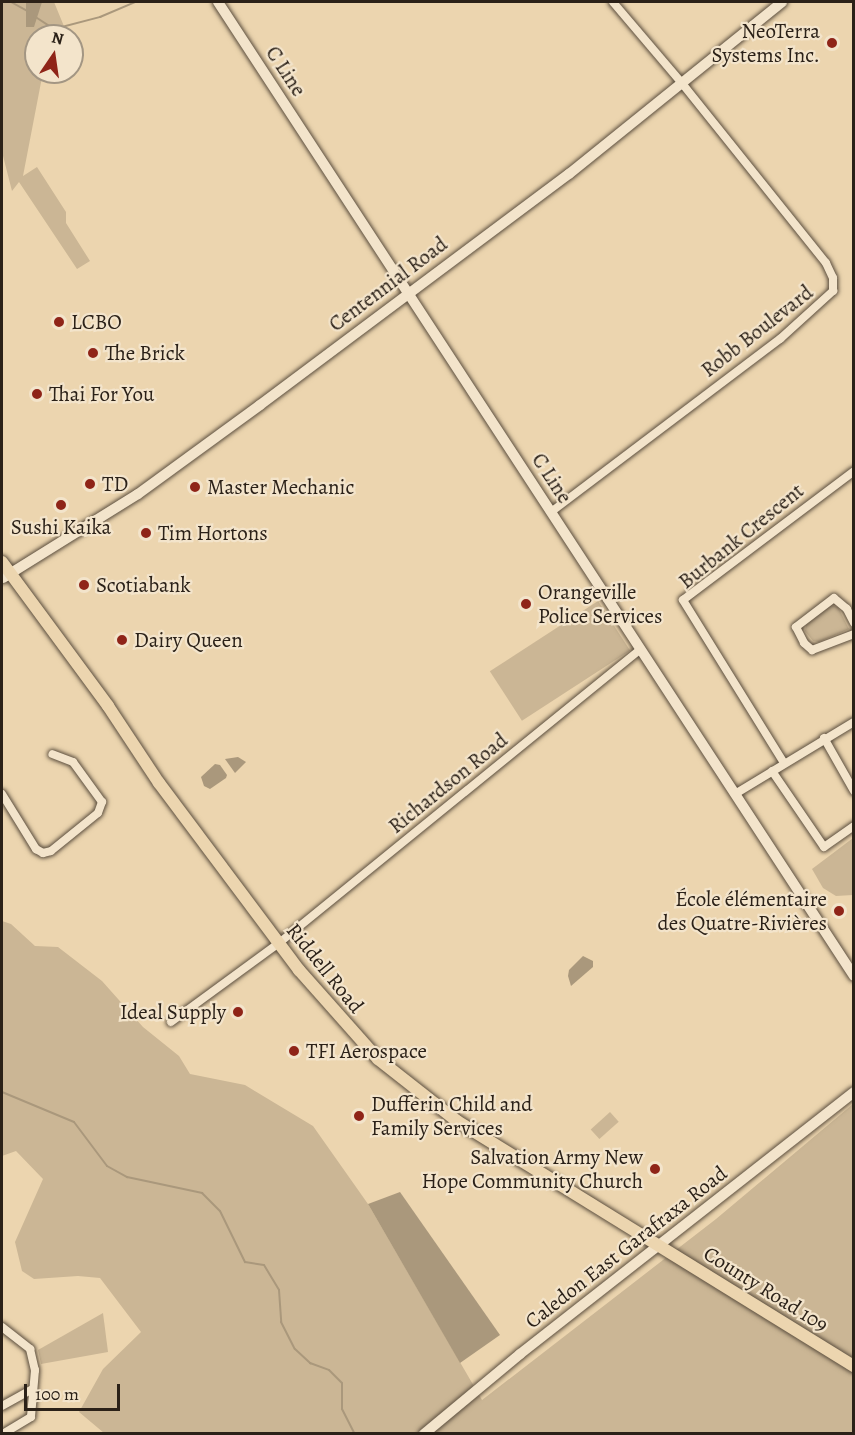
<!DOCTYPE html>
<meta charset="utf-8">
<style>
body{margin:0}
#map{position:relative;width:855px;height:1435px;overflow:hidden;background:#ecd5af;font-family:Alegreya,serif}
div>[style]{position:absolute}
.green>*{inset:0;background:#cbb695;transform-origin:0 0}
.water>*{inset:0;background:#aa987c}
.stream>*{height:2px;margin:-1px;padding:0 1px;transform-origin:1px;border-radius:1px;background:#aa987c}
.roads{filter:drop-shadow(0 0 2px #5b4e3e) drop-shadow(0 0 2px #5b4e3e)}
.street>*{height:8px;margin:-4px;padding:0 4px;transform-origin:4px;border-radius:4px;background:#f3e4cb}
.secondary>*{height:10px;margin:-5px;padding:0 5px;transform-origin:5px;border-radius:5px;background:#f3e4cb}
.primary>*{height:12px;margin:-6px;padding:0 6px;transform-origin:6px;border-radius:6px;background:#ecd5af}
.dots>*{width:16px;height:16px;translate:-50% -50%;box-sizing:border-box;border:3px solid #f3e4cb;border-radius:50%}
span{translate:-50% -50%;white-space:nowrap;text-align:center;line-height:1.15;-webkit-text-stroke:4.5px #f3e4cb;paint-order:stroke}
.poi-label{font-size:21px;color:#2b2118}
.right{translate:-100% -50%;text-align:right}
.left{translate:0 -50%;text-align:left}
.street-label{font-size:21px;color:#2b2118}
.frame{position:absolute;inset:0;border:3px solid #2b2118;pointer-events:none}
.north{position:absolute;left:24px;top:24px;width:60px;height:60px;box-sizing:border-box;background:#f3e4cb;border:2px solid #a39683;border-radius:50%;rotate:13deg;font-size:16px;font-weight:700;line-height:24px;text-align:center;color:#2b2118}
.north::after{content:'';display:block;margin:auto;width:21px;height:27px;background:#8f2418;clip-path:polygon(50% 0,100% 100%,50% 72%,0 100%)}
.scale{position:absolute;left:24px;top:1384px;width:96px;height:27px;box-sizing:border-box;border:3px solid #2b2118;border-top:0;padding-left:8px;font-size:18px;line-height:21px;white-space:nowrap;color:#2b2118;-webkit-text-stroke:4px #f3e4cb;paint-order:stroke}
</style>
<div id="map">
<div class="green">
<i style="clip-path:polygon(2px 2px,54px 2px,68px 36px,36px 36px,36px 72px,43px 72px,23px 176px,37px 167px,66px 212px,66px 223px,90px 261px,77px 269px,19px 182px,12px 191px,2px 152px)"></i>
<i style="left:598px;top:601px;width:59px;height:129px;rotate:57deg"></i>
<i style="clip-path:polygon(830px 605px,838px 607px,849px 629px,819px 642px,813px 641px,805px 631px,806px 625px)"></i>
<i style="clip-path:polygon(853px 838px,853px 895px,836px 896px,823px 888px,812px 869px)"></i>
<i style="clip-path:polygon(2px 921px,11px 924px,35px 946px,58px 947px,102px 981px,143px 1027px,179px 1056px,190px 1074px,245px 1085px,313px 1126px,368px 1204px,482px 1400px,716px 1219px,853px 1104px,853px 1433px,104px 1433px,79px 1412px,103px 1369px,141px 1332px,100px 1278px,78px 1276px,34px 1279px,22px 1271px,15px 1242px,43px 1179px,16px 1151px,2px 1156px)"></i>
<i style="left:610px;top:1112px;width:13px;height:26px;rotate:48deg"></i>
<i style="clip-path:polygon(103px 1313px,108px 1352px,41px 1364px,38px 1350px)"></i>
</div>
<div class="water">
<i style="clip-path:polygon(26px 2px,42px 2px,34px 27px,26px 27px)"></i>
<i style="clip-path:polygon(238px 757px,246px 762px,235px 773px,225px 759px)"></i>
<i style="clip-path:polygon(215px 764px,220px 765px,227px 775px,226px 778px,210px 789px,204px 786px,201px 777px)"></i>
<i style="clip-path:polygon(583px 956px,593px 961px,593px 967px,571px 986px,568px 976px,569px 970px)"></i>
<i style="clip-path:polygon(400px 1192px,500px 1335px,460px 1363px,368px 1204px)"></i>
</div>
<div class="stream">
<i style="left:11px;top:2px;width:18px;rotate:29deg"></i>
<i style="left:34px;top:16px;width:24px;rotate:33deg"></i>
<i style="left:54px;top:29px;width:48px;rotate:-14.6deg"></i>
<i style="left:100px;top:17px;width:38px;rotate:-23deg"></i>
<i style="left:2px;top:1092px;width:78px;rotate:22.6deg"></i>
<i style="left:74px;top:1122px;width:55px;rotate:53.1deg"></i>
<i style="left:107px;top:1166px;width:23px;rotate:29deg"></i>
<i style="left:127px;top:1177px;width:77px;rotate:12deg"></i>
<i style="left:202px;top:1193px;width:25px;rotate:45deg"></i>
<i style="left:220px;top:1211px;width:57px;rotate:63.9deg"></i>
<i style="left:245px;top:1262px;width:19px;rotate:9deg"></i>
<i style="left:264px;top:1265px;width:29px;rotate:59deg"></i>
<i style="left:279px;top:1290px;width:32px;rotate:86deg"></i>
<i style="left:281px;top:1322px;width:30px;rotate:63deg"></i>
<i style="left:295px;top:1349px;width:21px;rotate:43deg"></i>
<i style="left:310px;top:1363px;width:20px;rotate:20deg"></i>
<i style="left:329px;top:1370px;width:18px;rotate:45deg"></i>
<i style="left:342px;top:1383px;width:26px;rotate:90deg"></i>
<i style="left:342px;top:1409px;width:28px;rotate:63deg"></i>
</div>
<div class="roads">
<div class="street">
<i style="left:551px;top:512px;width:287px;rotate:-37.1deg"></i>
<i style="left:780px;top:339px;width:72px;rotate:-42.2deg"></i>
<i style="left:833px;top:291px;width:13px;rotate:-90deg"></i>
<i style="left:833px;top:278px;width:17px;rotate:-115deg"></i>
<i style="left:826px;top:263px;width:232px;rotate:-128.7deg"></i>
<i style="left:681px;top:82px;width:105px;rotate:-130.4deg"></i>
<i style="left:854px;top:623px;width:16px;rotate:-117deg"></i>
<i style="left:847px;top:609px;width:17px;rotate:-140deg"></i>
<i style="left:834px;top:598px;width:48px;rotate:142.7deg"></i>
<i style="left:796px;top:627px;width:18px;rotate:63deg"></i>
<i style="left:804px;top:643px;width:11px;rotate:41deg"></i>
<i style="left:812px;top:650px;width:45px;rotate:-20.9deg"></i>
<i style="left:824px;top:738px;width:61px;rotate:60.5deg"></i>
<i style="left:784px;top:763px;width:192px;rotate:-121.8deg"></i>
<i style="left:683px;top:600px;width:214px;rotate:-37deg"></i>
<i style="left:772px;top:771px;width:92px;rotate:55.6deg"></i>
<i style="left:824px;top:847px;width:37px;rotate:-35deg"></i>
<i style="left:2px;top:794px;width:65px;rotate:58.3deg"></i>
<i style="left:36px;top:849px;width:8px;rotate:30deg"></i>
<i style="left:43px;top:853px;width:8px;rotate:-14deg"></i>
<i style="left:51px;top:851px;width:60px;rotate:-39deg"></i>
<i style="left:98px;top:813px;width:12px;rotate:-70deg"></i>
<i style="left:102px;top:802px;width:49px;rotate:-125.9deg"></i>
<i style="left:73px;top:762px;width:22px;rotate:-159deg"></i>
<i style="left:735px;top:794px;width:139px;rotate:-31.2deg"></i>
<i style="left:171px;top:1022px;width:134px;rotate:-36.2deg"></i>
<i style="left:279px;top:943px;width:465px;rotate:-39.1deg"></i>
<i style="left:2px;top:1327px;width:36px;rotate:38deg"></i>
<i style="left:30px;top:1349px;width:22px;rotate:77deg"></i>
<i style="left:35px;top:1370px;width:47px;rotate:94.9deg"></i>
<i style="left:31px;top:1417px;width:33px;rotate:149deg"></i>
<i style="left:2px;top:1406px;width:35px;rotate:-29deg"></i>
</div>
<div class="secondary">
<i style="left:218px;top:2px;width:1163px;rotate:56.86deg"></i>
<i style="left:3px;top:578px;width:159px;rotate:-31.9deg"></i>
<i style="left:138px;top:494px;width:151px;rotate:-36.1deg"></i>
<i style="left:260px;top:405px;width:386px;rotate:-36.8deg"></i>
<i style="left:569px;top:174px;width:274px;rotate:-38.9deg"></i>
<i style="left:424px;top:1434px;width:125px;rotate:-39.8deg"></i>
<i style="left:520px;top:1354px;width:424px;rotate:-38.1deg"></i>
</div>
<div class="primary">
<i style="left:2px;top:562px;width:179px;rotate:53.6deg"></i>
<i style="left:108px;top:706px;width:92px;rotate:56.5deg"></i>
<i style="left:159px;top:783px;width:234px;rotate:53.2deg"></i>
<i style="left:299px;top:970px;width:119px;rotate:48.4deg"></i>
<i style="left:378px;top:1059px;width:100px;rotate:38.1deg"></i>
<i style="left:457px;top:1121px;width:467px;rotate:31.7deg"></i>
</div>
</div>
<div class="dots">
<i style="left:832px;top:43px;background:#8f2418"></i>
<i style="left:59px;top:322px;background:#8f2418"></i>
<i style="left:93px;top:353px;background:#8f2418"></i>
<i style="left:37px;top:394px;background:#8f2418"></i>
<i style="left:90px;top:484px;background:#8f2418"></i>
<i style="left:195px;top:487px;background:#8f2418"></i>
<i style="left:61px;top:505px;background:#8f2418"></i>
<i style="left:146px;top:533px;background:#8f2418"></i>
<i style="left:84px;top:585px;background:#8f2418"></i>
<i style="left:526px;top:604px;background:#8f2418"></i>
<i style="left:122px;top:640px;background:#8f2418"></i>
<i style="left:839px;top:911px;background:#8f2418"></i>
<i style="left:238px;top:1012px;background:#8f2418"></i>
<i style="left:294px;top:1051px;background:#8f2418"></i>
<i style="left:359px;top:1116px;background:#8f2418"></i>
<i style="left:655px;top:1169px;background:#8f2418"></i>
</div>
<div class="poi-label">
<span class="right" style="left:820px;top:43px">NeoTerra<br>Systems Inc.</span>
<span class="left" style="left:71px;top:322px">LCBO</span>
<span class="left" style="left:105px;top:353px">The Brick</span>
<span class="left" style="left:49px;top:394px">Thai For You</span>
<span class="left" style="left:102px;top:484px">TD</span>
<span class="left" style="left:207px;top:487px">Master Mechanic</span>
<span style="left:61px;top:527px">Sushi Kaika</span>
<span class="left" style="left:158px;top:533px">Tim Hortons</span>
<span class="left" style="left:96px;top:585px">Scotiabank</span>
<span class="left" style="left:538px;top:604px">Orangeville<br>Police Services</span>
<span class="left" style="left:134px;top:640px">Dairy Queen</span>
<span class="right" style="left:827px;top:911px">École élémentaire<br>des Quatre-Rivières</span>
<span class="right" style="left:226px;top:1012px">Ideal Supply</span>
<span class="left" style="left:306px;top:1051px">TFI Aerospace</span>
<span class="left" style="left:371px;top:1116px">Dufferin Child and<br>Family Services</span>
<span class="right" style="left:643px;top:1169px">Salvation Army New<br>Hope Community Church</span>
</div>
<div class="street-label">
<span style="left:286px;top:71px;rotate:57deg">C Line</span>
<span style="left:388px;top:284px;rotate:-37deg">Centennial Road</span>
<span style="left:757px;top:331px;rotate:-38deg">Robb Boulevard</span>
<span style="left:552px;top:478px;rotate:57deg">C Line</span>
<span style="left:741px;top:536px;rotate:-39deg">Burbank Crescent</span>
<span style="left:448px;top:783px;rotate:-39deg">Richardson Road</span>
<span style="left:325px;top:968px;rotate:51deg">Riddell Road</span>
<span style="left:626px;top:1247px;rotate:-38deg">Caledon East Garafraxa Road</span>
<span style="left:766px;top:1289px;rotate:32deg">County Road 109</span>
</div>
<div class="frame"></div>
<div class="north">N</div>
<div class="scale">100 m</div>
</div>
